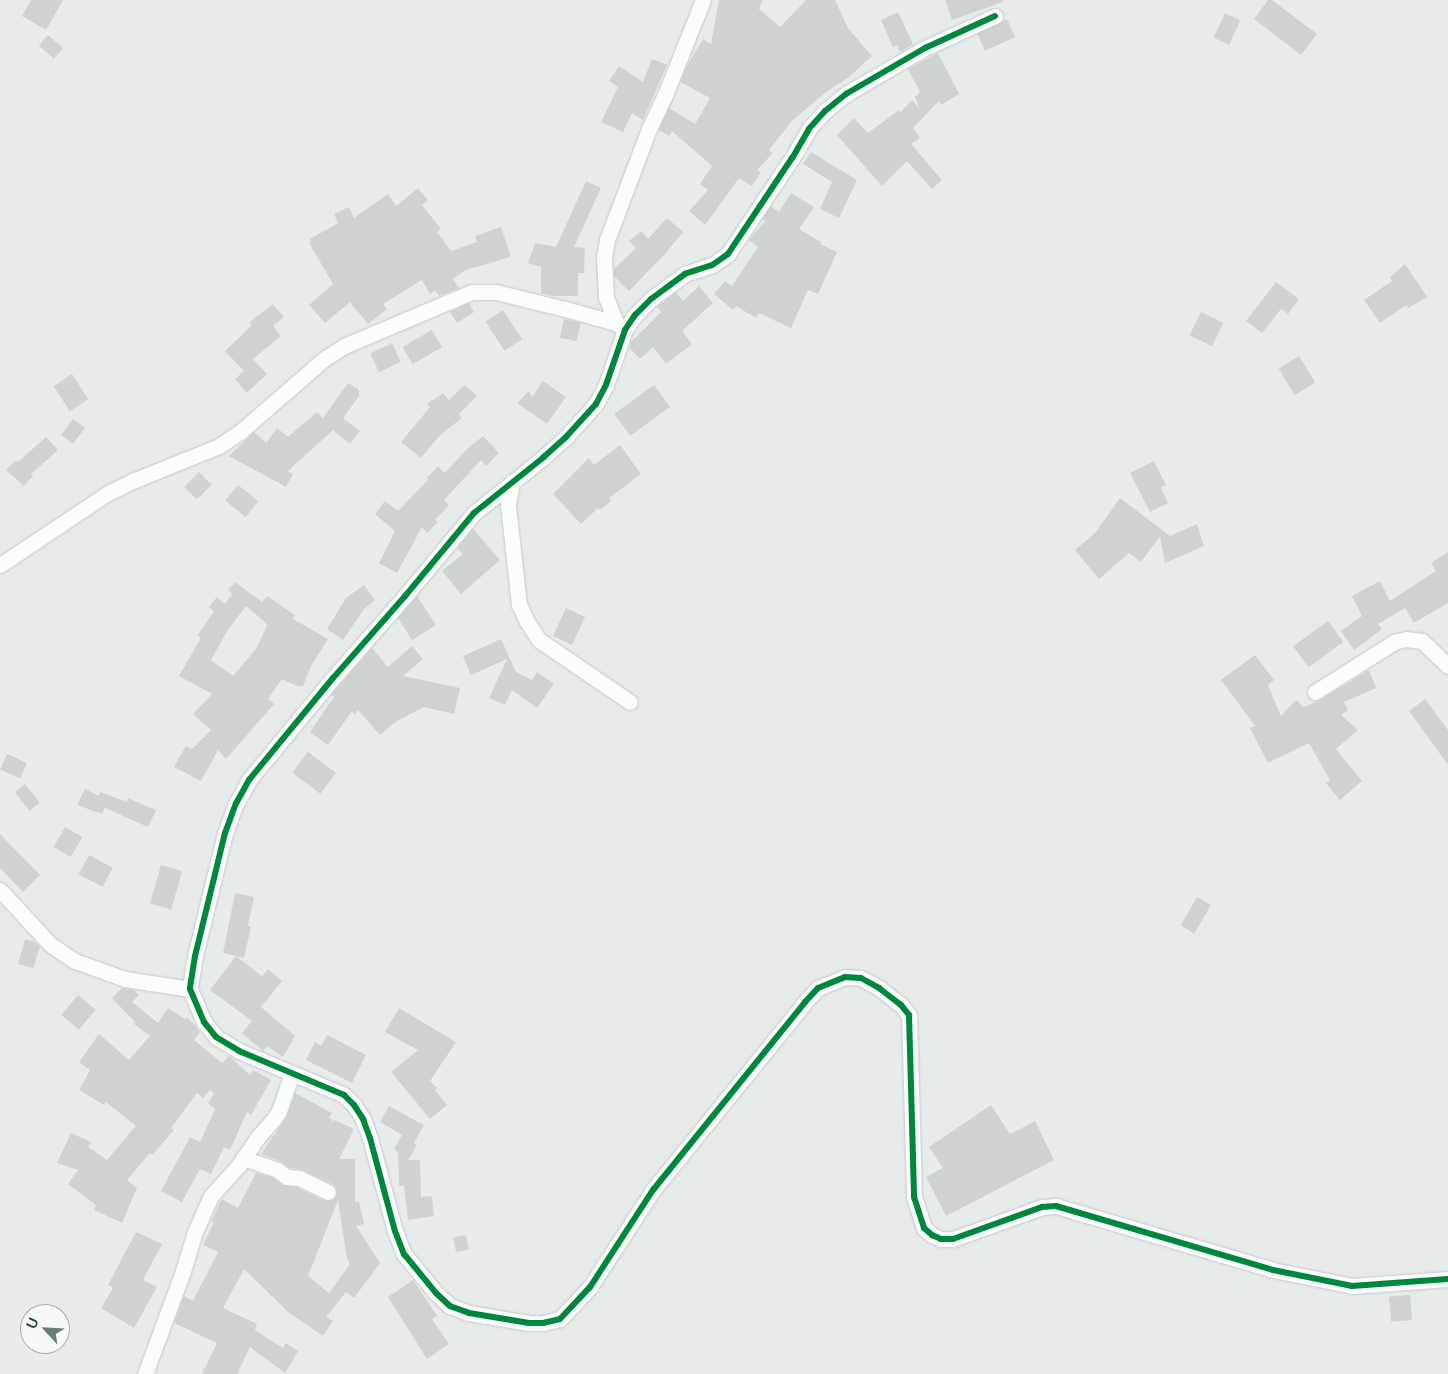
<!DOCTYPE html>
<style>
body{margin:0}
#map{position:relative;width:1448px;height:1374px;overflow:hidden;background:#e7ecea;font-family:Lato,sans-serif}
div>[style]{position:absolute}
.building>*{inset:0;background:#ced3d1;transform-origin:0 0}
.roads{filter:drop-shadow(0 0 1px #c4c9c7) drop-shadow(0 0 1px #c4c9c7)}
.street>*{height:15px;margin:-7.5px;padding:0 7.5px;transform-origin:7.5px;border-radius:7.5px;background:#fbfcfc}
.cycleway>*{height:6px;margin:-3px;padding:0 3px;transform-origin:3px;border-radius:3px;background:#00873e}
span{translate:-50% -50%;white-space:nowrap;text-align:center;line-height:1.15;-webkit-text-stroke:4px #f5faf8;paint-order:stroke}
.north{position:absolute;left:20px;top:1304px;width:50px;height:50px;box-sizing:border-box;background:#f5faf8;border:1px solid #a1b0ad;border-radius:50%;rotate:295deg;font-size:14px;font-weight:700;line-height:20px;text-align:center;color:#23413c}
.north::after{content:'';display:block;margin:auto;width:18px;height:22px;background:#687d79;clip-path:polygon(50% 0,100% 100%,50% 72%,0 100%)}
</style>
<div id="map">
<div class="building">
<i style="clip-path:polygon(31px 0,63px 0,46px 30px,22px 16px)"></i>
<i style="clip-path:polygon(719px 0,763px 0,759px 9px,780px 27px,806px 0,835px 0,848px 28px,872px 56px,849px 77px,826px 92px,792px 121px,769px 150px,773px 153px,757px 170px,761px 172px,752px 186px,739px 178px,705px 225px,689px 211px,708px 190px,700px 184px,712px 166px,672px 131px,669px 136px,659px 130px,669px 108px,695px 124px,709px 100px,710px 98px,680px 82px,687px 66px,703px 39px,711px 44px)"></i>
<i style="clip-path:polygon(945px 0,1003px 0,1003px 2px,952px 20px)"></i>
<i style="clip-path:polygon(1268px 0,1272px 0,1317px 34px,1301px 55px,1254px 19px)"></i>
<i style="clip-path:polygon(898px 12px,913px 44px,900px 52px,897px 45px,893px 47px,881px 20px)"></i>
<i style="left:1225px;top:13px;width:17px;height:27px;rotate:25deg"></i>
<i style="left:1007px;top:19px;width:20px;height:33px;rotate:66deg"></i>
<i style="left:48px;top:35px;width:20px;height:14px;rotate:41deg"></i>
<i style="clip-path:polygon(938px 53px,959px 94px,941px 105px,939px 101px,913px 128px,920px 138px,911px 144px,942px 180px,932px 189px,907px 161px,882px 186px,837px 135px,854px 118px,868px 133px,899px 110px,900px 113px,912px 100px,920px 109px,915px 97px,920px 92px,908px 69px)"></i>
<i style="clip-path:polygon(652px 59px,667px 65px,643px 120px,632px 113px,623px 132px,601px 122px,618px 87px,609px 81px,619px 66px,643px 82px)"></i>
<i style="clip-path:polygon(811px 152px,857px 180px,839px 218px,820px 209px,832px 182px,803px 164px)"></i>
<i style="clip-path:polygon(586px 181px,601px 188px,574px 247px,585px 248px,584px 273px,578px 273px,578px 296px,553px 296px,541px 293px,541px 267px,528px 263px,535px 243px,556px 247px)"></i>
<i style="clip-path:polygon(418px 188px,428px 200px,422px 205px,441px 229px,437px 232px,451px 251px,477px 242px,475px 236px,501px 227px,511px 257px,466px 270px,453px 279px,459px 288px,439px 296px,435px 290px,430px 294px,422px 280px,383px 304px,387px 309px,368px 324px,350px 302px,325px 323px,309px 305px,333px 284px,309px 243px,311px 242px,310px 239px,338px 223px,334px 214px,349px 207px,354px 218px,388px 194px,396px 206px)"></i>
<i style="clip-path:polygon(791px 193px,814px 207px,799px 229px,821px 242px,820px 244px,837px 252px,818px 294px,808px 290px,791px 328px,759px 313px,756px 318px,736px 306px,733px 310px,714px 294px,725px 281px,732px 286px,758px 247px,749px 240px,765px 221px,762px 219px,771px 206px,779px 212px)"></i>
<i style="clip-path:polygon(667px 218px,683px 232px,663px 256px,629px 291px,614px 276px,614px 269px,636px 248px,629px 241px,641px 231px,648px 239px)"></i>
<i style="clip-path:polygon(1405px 264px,1427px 297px,1408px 308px,1406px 305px,1380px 323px,1364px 300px,1392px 281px,1390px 277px)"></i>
<i style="clip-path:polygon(1276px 282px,1299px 299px,1288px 314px,1281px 309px,1262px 333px,1246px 321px)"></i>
<i style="clip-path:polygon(699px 286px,713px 303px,682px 331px,692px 344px,666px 364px,653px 347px,640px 359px,629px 347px,631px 342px,661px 312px,657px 307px,676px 292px,683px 301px)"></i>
<i style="clip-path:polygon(469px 303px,474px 312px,457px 323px,450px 312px)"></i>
<i style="clip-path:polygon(273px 304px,284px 317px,273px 326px,281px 336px,253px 359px,267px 374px,247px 393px,235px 379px,244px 371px,225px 351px,251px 326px,250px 322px)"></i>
<i style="left:503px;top:310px;width:35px;height:21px;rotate:57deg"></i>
<i style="left:1201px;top:312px;width:25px;height:26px;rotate:26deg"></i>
<i style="left:564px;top:319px;width:17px;height:19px;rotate:13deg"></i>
<i style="left:432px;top:330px;width:20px;height:34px;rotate:60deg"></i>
<i style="left:392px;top:343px;width:21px;height:24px;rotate:65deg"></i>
<i style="left:1299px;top:356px;width:31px;height:24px;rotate:58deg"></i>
<i style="left:72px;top:374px;width:30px;height:22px;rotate:57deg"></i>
<i style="clip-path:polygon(543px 381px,566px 397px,547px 424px,517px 403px,529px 391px,532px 397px)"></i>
<i style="clip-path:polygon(348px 383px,359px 390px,359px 396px,343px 418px,360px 431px,350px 444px,333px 430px,288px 471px,293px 474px,286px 487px,229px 456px,254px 432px,266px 443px,277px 428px,288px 437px,317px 412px,323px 418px)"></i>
<i style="clip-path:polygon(465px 385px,477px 396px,459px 414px,462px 418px,441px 434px,421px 458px,401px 442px,430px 407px,427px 404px,443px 393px,449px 400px)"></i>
<i style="left:654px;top:385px;width:27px;height:49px;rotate:54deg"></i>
<i style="left:73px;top:419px;width:15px;height:20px;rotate:37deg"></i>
<i style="clip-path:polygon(483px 436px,499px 453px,486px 466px,481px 460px,444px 500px,449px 505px,435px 520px,438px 522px,427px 533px,422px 527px,397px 573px,379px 563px,395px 531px,375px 514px,385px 501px,398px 511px,429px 479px,427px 478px,438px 466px,445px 473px,465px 451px)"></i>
<i style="clip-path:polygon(46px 437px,58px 450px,31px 474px,33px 476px,24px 486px,6px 470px,16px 460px,18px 462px)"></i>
<i style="clip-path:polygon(620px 445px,641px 474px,609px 498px,611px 501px,600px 510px,598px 508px,581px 524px,553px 494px,589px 458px,594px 465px)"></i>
<i style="clip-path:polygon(1154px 461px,1166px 485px,1161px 488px,1168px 503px,1150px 512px,1130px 473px)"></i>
<i style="left:199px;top:472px;width:18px;height:21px;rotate:45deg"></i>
<i style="left:238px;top:485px;width:26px;height:20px;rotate:39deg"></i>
<i style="clip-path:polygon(1120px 498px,1170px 536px,1197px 524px,1204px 546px,1165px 563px,1160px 536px,1141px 562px,1129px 553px,1099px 579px,1075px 550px,1096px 532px)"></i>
<i style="clip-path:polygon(473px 529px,500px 560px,461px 594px,442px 571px,463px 554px,457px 548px)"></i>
<i style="clip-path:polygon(1448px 552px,1448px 603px,1414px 623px,1405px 608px,1378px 624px,1382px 629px,1354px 650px,1341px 631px,1362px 616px,1352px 596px,1380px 581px,1390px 601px,1436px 571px,1431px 563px)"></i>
<i style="clip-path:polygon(evenodd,235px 582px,262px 602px,267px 596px,295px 615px,293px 619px,328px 639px,311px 666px,303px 686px,297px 686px,282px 679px,268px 699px,274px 704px,226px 759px,218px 750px,201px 781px,174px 767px,186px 746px,192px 749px,211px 730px,193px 714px,212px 694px,179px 676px,201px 638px,198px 635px,214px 611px,209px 607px,217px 597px,225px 604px,232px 594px,228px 590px,235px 582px,246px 606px,267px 624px,266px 628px,256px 649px,233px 676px,211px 660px,227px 631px,246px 606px)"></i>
<i style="clip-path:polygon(364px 585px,375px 600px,364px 609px,343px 640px,327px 629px,346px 598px)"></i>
<i style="clip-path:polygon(417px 596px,436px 625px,412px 640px,398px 618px)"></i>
<i style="left:566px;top:608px;width:21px;height:31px;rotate:25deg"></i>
<i style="left:1328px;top:621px;width:26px;height:43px;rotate:54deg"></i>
<i style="clip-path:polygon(501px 639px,516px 672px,532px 680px,537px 672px,554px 684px,537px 708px,512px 690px,505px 705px,489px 698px,507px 659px,471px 675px,463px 656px)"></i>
<i style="clip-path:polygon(412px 646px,423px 659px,403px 676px,460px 688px,454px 714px,424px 707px,397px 721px,380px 735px,358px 710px,355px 714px,352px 711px,328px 745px,310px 732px,334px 697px,331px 695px,372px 648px,388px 667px)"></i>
<i style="clip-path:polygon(1255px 655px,1274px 680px,1268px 685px,1281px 716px,1296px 700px,1304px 707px,1320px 700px,1369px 670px,1376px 688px,1344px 702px,1348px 710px,1341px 715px,1358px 730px,1336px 749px,1362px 781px,1340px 800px,1326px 783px,1330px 780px,1309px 743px,1268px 763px,1250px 728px,1255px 726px,1221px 680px)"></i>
<i style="clip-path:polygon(1425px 699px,1448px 730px,1448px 765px,1409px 711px)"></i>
<i style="left:308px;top:752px;width:35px;height:26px;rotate:37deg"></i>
<i style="left:7px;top:754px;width:22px;height:17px;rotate:24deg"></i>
<i style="left:25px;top:784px;width:24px;height:13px;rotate:52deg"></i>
<i style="clip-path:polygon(85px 789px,99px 796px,100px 792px,127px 802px,128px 798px,156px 810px,148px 827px,105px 808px,102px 814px,77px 805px)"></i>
<i style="left:65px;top:827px;width:20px;height:23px;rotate:30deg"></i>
<i style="clip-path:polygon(0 834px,40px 875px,23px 892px,0 868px)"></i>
<i style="left:89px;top:855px;width:27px;height:22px;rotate:28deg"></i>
<i style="left:161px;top:865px;width:22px;height:40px;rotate:16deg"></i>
<i style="clip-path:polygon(235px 893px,254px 897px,248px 926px,251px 927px,244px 958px,223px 953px)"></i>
<i style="left:1197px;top:897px;width:16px;height:33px;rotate:30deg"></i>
<i style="clip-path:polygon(25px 939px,35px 942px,40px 947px,33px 968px,18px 964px)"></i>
<i style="clip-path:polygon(236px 956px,262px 976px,268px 969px,282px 981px,261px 1007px,295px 1036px,283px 1057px,267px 1046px,263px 1051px,242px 1033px,252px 1021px,210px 990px)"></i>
<i style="clip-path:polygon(122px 988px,134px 990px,139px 995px,132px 1002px,158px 1023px,168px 1008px,185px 1019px,187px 1017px,195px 1025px,200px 1032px,194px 1040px,222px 1063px,229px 1056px,250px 1075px,253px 1070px,271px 1080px,251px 1115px,247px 1112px,230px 1150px,224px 1147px,211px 1174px,200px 1169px,182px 1202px,161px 1191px,190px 1137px,200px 1142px,215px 1109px,208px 1103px,214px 1093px,210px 1090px,203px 1098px,197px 1093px,171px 1128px,174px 1130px,152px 1155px,150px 1153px,127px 1180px,137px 1188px,122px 1223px,94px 1210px,96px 1205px,68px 1184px,78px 1170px,57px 1163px,71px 1133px,91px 1142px,88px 1147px,107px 1160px,136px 1126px,106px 1102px,104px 1105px,79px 1090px,90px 1070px,79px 1062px,99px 1034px,129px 1060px,150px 1036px,134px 1024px,135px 1022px,112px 998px)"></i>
<i style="left:78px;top:995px;width:23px;height:26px;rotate:40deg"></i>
<i style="clip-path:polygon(399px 1008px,456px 1042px,430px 1081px,437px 1088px,435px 1090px,447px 1105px,430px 1119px,391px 1072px,418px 1050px,385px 1032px)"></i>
<i style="clip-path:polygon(327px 1035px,366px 1055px,352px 1083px,306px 1060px,315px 1042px,321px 1046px)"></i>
<i style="clip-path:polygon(evenodd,295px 1093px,332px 1113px,329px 1118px,333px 1120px,331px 1123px,335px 1120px,354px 1129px,339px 1159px,355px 1159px,355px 1202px,359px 1201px,364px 1224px,356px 1226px,380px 1263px,354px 1298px,346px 1292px,326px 1317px,333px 1321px,323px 1336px,288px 1312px,244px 1269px,223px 1308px,257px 1324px,255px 1330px,283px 1348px,286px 1343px,298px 1351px,285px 1373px,250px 1347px,237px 1374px,202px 1374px,217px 1343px,174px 1323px,184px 1296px,193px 1301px,218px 1252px,203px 1245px,214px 1222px,211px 1221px,222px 1199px,238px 1208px,256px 1173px,273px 1178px,282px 1185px,296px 1187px,324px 1201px,333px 1200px,337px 1196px,336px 1187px,332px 1184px,303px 1170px,290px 1168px,280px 1161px,261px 1154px,287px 1116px,295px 1093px,338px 1200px,347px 1259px,350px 1264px,329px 1293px,308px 1276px,338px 1200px)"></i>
<i style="clip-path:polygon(991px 1105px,1010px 1134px,1035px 1121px,1054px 1160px,946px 1216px,926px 1177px,943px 1168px,929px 1147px)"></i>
<i style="clip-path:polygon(389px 1106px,424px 1125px,414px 1143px,417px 1145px,408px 1160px,420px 1160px,421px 1197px,432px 1196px,434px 1216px,408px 1220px,404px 1186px,399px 1186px,398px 1152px,394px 1149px,402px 1135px,380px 1122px)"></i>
<i style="clip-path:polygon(136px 1232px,162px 1244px,143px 1280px,157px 1287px,134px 1328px,101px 1308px,113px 1288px,108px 1285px)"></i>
<i style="left:466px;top:1235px;width:15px;height:13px;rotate:79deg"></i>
<i style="clip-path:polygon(413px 1280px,437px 1316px,432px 1319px,449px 1344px,427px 1359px,388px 1297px)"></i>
<i style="left:1410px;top:1295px;width:25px;height:21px;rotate:85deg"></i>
</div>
<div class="roads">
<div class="street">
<i style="left:995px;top:16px;width:77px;rotate:155.4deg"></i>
<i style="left:925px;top:48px;width:91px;rotate:149.8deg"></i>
<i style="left:846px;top:94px;width:27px;rotate:141deg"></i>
<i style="left:825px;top:111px;width:24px;rotate:132deg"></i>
<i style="left:809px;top:129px;width:34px;rotate:120deg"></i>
<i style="left:792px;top:158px;width:115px;rotate:123.7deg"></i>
<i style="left:728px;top:254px;width:19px;rotate:145deg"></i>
<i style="left:712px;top:265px;width:28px;rotate:162deg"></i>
<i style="left:685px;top:274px;width:42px;rotate:143.7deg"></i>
<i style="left:651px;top:299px;width:23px;rotate:135deg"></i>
<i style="left:635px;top:315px;width:18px;rotate:124deg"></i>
<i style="left:625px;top:330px;width:58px;rotate:109.1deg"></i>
<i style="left:606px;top:385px;width:21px;rotate:118deg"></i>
<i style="left:596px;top:404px;width:45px;rotate:132.3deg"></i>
<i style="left:566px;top:437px;width:30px;rotate:138deg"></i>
<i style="left:544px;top:457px;width:90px;rotate:141.3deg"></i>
<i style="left:474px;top:513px;width:107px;rotate:129.7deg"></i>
<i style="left:406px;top:595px;width:111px;rotate:131.3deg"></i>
<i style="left:333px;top:678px;width:132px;rotate:129.5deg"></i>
<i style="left:249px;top:780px;width:26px;rotate:119deg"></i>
<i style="left:236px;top:803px;width:32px;rotate:110deg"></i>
<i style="left:225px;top:833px;width:127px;rotate:103.7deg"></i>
<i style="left:195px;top:956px;width:33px;rotate:99deg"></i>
<i style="left:190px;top:989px;width:36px;rotate:67deg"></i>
<i style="left:204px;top:1022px;width:19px;rotate:51deg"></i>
<i style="left:216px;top:1037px;width:27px;rotate:31deg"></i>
<i style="left:239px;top:1051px;width:114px;rotate:22.7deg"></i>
<i style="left:344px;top:1095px;width:14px;rotate:45deg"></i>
<i style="left:354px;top:1105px;width:17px;rotate:57deg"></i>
<i style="left:363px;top:1119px;width:20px;rotate:70deg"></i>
<i style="left:370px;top:1138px;width:96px;rotate:75deg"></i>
<i style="left:395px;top:1231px;width:25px;rotate:69deg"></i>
<i style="left:404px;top:1254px;width:50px;rotate:50.6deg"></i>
<i style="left:436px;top:1293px;width:19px;rotate:43deg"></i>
<i style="left:450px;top:1306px;width:20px;rotate:20deg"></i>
<i style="left:469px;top:1313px;width:61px;rotate:9.5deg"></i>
<i style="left:529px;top:1323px;width:14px"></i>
<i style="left:543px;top:1323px;width:17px;rotate:-13deg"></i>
<i style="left:560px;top:1319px;width:44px;rotate:-46.8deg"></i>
<i style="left:590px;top:1287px;width:116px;rotate:-57deg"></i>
<i style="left:653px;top:1190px;width:242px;rotate:-51deg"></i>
<i style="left:805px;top:1002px;width:19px;rotate:-47deg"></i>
<i style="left:818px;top:988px;width:29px;rotate:-22deg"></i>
<i style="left:845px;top:977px;width:16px;rotate:4deg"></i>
<i style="left:861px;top:978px;width:21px;rotate:29deg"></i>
<i style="left:879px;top:988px;width:28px;rotate:38deg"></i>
<i style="left:901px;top:1005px;width:13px;rotate:51deg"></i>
<i style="left:909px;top:1015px;width:182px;rotate:88.4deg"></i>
<i style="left:914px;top:1197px;width:33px;rotate:72deg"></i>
<i style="left:924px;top:1228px;width:11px;rotate:41deg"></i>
<i style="left:932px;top:1235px;width:10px;rotate:24deg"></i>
<i style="left:941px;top:1239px;width:12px"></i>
<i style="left:953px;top:1239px;width:95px;rotate:-19.8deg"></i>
<i style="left:1042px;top:1207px;width:14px;rotate:-4deg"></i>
<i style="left:1056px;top:1206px;width:226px;rotate:16.4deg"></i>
<i style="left:1273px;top:1270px;width:81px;rotate:11.4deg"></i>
<i style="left:1352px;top:1286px;width:96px;rotate:-4.2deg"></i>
<i style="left:616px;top:323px;width:28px;rotate:-111deg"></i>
<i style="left:606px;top:297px;width:40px;rotate:-92.9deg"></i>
<i style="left:604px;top:257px;width:17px;rotate:-80deg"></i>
<i style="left:607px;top:240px;width:119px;rotate:-69.3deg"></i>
<i style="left:649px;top:129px;width:38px;rotate:-65deg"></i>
<i style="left:665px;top:95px;width:102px;rotate:-68.2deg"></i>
<i style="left:512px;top:482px;width:23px;rotate:100deg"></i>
<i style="left:508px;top:505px;width:100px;rotate:83.7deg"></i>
<i style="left:519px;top:604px;width:17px;rotate:66deg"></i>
<i style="left:526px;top:620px;width:24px;rotate:57deg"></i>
<i style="left:539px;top:640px;width:110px;rotate:34.3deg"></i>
<i style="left:0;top:565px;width:130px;rotate:-33.7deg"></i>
<i style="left:108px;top:493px;width:30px;rotate:-26deg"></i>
<i style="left:135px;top:480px;width:91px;rotate:-22deg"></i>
<i style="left:219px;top:446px;width:25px;rotate:-34deg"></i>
<i style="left:240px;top:432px;width:111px;rotate:-41deg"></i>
<i style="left:324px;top:359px;width:24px;rotate:-33deg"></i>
<i style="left:344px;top:346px;width:139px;rotate:-22.9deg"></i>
<i style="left:472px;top:292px;width:24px"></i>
<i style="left:496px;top:292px;width:71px;rotate:13.8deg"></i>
<i style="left:565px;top:309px;width:53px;rotate:15.4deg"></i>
<i style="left:616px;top:323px;width:11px;rotate:38deg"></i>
<i style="left:1315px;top:692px;width:93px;rotate:-32.3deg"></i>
<i style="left:1394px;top:642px;width:12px;rotate:-14deg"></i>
<i style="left:1406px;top:639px;width:16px;rotate:7deg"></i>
<i style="left:1422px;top:641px;width:36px;rotate:44deg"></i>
<i style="left:0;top:890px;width:75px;rotate:47.2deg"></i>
<i style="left:51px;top:945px;width:29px;rotate:34deg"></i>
<i style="left:75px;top:961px;width:53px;rotate:19.8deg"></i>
<i style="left:125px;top:979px;width:66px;rotate:8.7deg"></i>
<i style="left:243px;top:1158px;width:36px;rotate:19deg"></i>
<i style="left:277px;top:1170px;width:12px;rotate:35deg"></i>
<i style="left:287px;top:1177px;width:12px;rotate:5deg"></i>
<i style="left:299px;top:1178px;width:32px;rotate:26deg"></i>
<i style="left:145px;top:1374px;width:110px;rotate:-69.7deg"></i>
<i style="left:183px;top:1271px;width:39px;rotate:-73deg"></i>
<i style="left:194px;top:1234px;width:42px;rotate:-65.9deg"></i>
<i style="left:211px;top:1196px;width:42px;rotate:-47.9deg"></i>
<i style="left:239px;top:1165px;width:34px;rotate:-56deg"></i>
<i style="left:258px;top:1137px;width:23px;rotate:-49deg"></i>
<i style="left:273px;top:1120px;width:11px;rotate:-56deg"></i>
<i style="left:279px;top:1111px;width:39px;rotate:-71deg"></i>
</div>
</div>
<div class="cycleway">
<i style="left:995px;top:16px;width:77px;rotate:155.4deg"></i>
<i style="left:925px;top:48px;width:91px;rotate:149.8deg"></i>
<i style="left:846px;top:94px;width:27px;rotate:141deg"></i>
<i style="left:825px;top:111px;width:24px;rotate:132deg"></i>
<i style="left:809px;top:129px;width:34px;rotate:120deg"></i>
<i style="left:792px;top:158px;width:115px;rotate:123.7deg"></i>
<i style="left:728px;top:254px;width:19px;rotate:145deg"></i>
<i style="left:712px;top:265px;width:28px;rotate:162deg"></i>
<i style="left:685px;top:274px;width:42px;rotate:143.7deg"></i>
<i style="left:651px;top:299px;width:23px;rotate:135deg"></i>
<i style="left:635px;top:315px;width:18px;rotate:124deg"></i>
<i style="left:625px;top:330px;width:58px;rotate:109.1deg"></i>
<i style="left:606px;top:385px;width:21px;rotate:118deg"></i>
<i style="left:596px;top:404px;width:45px;rotate:132.3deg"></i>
<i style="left:566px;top:437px;width:30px;rotate:138deg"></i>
<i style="left:544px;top:457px;width:90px;rotate:141.3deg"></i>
<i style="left:474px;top:513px;width:107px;rotate:129.7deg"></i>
<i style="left:406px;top:595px;width:111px;rotate:131.3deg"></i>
<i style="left:333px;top:678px;width:132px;rotate:129.5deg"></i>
<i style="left:249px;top:780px;width:26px;rotate:119deg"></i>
<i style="left:236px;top:803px;width:32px;rotate:110deg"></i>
<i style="left:225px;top:833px;width:127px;rotate:103.7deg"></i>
<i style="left:195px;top:956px;width:33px;rotate:99deg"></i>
<i style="left:190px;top:989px;width:36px;rotate:67deg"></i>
<i style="left:204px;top:1022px;width:19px;rotate:51deg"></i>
<i style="left:216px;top:1037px;width:27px;rotate:31deg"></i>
<i style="left:239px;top:1051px;width:114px;rotate:22.7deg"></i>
<i style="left:344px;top:1095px;width:14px;rotate:45deg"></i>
<i style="left:354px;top:1105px;width:17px;rotate:57deg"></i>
<i style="left:363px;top:1119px;width:20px;rotate:70deg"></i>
<i style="left:370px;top:1138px;width:96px;rotate:75deg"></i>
<i style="left:395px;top:1231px;width:25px;rotate:69deg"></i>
<i style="left:404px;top:1254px;width:50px;rotate:50.6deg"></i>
<i style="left:436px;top:1293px;width:19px;rotate:43deg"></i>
<i style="left:450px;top:1306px;width:20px;rotate:20deg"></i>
<i style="left:469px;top:1313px;width:61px;rotate:9.5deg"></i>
<i style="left:529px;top:1323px;width:14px"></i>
<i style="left:543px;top:1323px;width:17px;rotate:-13deg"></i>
<i style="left:560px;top:1319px;width:44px;rotate:-46.8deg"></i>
<i style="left:590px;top:1287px;width:116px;rotate:-57deg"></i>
<i style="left:653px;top:1190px;width:242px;rotate:-51deg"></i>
<i style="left:805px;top:1002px;width:19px;rotate:-47deg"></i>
<i style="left:818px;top:988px;width:29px;rotate:-22deg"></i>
<i style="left:845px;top:977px;width:16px;rotate:4deg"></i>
<i style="left:861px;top:978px;width:21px;rotate:29deg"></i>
<i style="left:879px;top:988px;width:28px;rotate:38deg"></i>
<i style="left:901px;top:1005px;width:13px;rotate:51deg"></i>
<i style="left:909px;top:1015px;width:182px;rotate:88.4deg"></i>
<i style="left:914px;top:1197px;width:33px;rotate:72deg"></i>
<i style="left:924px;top:1228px;width:11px;rotate:41deg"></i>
<i style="left:932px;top:1235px;width:10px;rotate:24deg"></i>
<i style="left:941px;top:1239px;width:12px"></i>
<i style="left:953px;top:1239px;width:95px;rotate:-19.8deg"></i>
<i style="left:1042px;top:1207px;width:14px;rotate:-4deg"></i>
<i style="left:1056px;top:1206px;width:226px;rotate:16.4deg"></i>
<i style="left:1273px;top:1270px;width:81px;rotate:11.4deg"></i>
<i style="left:1352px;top:1286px;width:96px;rotate:-4.2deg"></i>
</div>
<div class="north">U</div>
</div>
